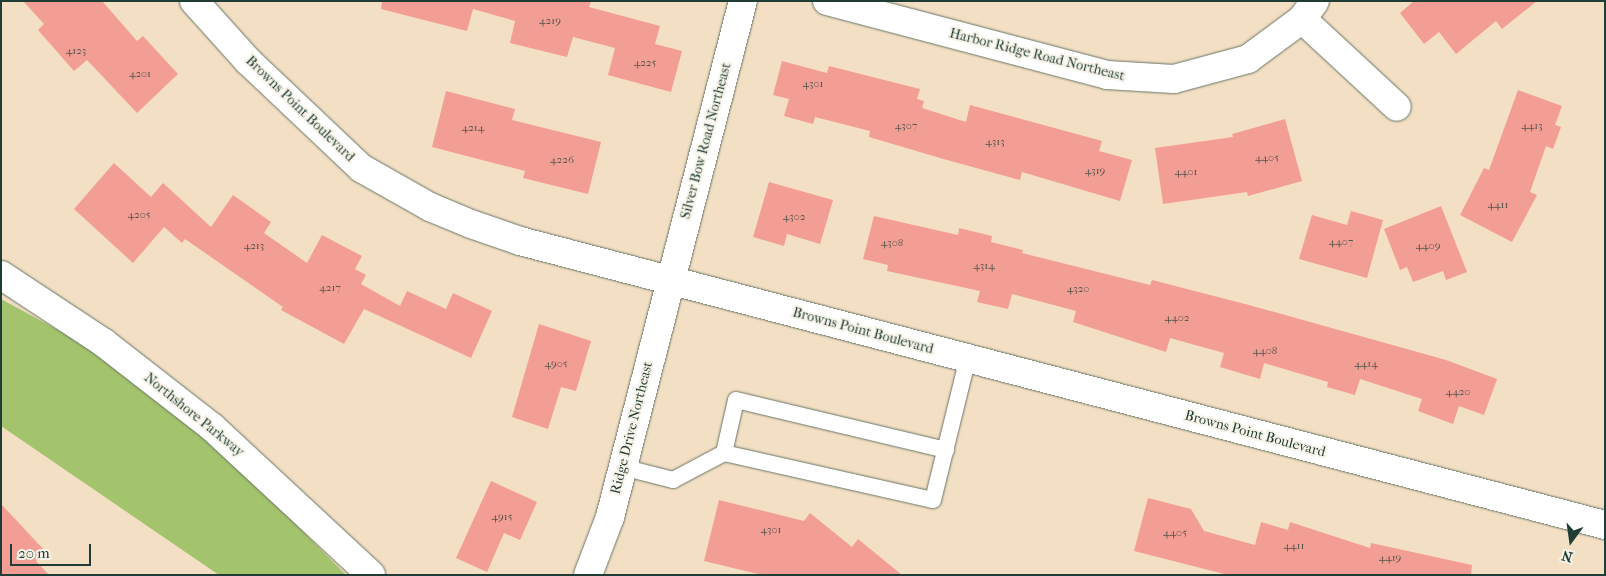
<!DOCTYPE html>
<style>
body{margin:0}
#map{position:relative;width:1606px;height:576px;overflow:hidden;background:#f3dfc4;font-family:"IM FELL French Canon",serif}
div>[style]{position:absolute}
.green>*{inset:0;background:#a3c36c}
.building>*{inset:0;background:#f39e94}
.roads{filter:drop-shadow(0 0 1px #697666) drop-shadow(0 0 1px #697666)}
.service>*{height:16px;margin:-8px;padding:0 8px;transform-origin:8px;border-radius:8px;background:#fff}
.minor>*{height:28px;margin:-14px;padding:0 14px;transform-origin:14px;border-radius:14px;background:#fff}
.tertiary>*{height:28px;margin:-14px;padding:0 14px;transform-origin:14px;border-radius:14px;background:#fff}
span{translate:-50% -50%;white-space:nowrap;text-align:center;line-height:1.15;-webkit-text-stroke:4px #f7f3e8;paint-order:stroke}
.number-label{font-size:11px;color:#54554c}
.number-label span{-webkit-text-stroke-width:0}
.street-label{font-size:14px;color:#1f3d34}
.frame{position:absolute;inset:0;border:2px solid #1f3d34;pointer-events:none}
.north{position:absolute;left:1546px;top:516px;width:50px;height:50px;-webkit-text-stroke:4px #f7f3e8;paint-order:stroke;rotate:194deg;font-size:14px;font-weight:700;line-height:20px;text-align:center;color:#1f3d34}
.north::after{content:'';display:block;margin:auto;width:18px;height:22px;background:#1f3d34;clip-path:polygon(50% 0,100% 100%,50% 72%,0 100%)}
.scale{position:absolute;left:10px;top:544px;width:81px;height:22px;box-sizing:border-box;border:2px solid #1f3d34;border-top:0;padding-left:6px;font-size:15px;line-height:18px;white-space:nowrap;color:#1f3d34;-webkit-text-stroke:4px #f7f3e8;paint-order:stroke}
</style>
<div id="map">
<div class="green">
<i style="clip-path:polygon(1px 299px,157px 384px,346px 575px,219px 575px,1px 426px)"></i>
</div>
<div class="building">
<i style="clip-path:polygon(23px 1px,102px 1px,137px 41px,143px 36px,178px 74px,137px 113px,87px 60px,74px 71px,38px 30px,44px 24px)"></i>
<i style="clip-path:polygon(382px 1px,591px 1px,589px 7px,660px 26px,655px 44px,682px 51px,671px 92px,608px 75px,615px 48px,573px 37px,567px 57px,510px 43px,515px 21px,473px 9px,467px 31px,381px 9px)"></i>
<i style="clip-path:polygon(1414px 1px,1537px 1px,1502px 29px,1496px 21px,1456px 54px,1439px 32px,1424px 44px,1400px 13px)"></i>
<i style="clip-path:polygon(782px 61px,827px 73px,829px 66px,920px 89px,917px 99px,924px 101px,922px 108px,966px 122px,970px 105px,1102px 141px,1099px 151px,1132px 160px,1120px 201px,1022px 172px,1020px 180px,947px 160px,869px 137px,870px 131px,815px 117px,813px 124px,784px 116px,789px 99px,773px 95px)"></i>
<i style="clip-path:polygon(1518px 90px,1562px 106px,1555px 125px,1561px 127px,1553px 149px,1546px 146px,1530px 192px,1537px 195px,1512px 242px,1460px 215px,1484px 168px,1489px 170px)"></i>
<i style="clip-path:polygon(446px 91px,515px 109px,512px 120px,601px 142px,588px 194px,523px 178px,525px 171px,432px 147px)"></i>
<i style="clip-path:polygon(1285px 119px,1302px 181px,1248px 196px,1247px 192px,1163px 204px,1155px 148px,1233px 137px,1232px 134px)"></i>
<i style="clip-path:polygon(114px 163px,151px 197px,163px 183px,211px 227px,233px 195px,271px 222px,264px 233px,307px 263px,322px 235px,362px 256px,355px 269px,366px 275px,361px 284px,400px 306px,407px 291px,446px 309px,453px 293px,492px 311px,471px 358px,364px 309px,344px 344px,281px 310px,283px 307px,185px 239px,182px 243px,164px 227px,133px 263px,74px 209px)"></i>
<i style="clip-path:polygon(769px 182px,833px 200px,820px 244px,787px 234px,784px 246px,753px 237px)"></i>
<i style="clip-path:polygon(1441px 206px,1467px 272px,1446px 280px,1443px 271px,1413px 282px,1407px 267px,1400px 270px,1384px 229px)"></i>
<i style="clip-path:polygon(1351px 211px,1383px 220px,1367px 278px,1299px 259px,1312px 215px,1347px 225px)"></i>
<i style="clip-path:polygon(874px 216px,958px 235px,959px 228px,992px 236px,991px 242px,1023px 250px,1022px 253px,1150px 285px,1152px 280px,1249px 305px,1446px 360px,1497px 379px,1484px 415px,1459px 406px,1453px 424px,1418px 411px,1422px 399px,1360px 379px,1355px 395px,1327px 387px,1328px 382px,1264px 363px,1260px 379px,1220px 367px,1224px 353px,1170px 338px,1166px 352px,1073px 322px,1076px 311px,1012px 294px,1008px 309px,977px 302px,980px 291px,887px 271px,888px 265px,863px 259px)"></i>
<i style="clip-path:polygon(539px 324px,591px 341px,576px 391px,561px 387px,548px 429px,512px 417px)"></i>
<i style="clip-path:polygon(491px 481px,537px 502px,520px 540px,504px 533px,487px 572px,456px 558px)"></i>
<i style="clip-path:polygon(1148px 498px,1191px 509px,1204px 531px,1255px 545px,1261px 522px,1288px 530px,1290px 522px,1370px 548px,1371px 543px,1472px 565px,1471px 575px,1228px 575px,1134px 551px)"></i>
<i style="clip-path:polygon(719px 500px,804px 521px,810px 513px,852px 547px,858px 539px,902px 575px,762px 575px,704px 561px)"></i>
<i style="clip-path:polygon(1px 504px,46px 552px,36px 561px,49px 575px,1px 575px)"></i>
</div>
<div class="roads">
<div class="service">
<i style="left:724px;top:453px;width:54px;rotate:-77.2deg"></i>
<i style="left:736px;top:400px;width:216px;rotate:13.4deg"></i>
<i style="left:622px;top:467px;width:53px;rotate:14.3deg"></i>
<i style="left:673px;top:480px;width:58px;rotate:-27.9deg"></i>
<i style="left:724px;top:453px;width:214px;rotate:12.7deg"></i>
<i style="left:933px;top:500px;width:146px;rotate:-76.2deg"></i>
</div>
<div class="minor">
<i style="left:827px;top:1px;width:290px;rotate:14.8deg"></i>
<i style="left:1107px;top:75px;width:67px;rotate:3.4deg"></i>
<i style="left:1174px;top:79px;width:77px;rotate:-15.1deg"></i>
<i style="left:1248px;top:59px;width:67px;rotate:-36.5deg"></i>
<i style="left:1302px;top:19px;width:22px;rotate:-54deg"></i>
<i style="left:1302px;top:19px;width:129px;rotate:42.8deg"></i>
<i style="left:588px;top:575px;width:62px;rotate:-69.2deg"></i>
<i style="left:610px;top:517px;width:533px;rotate:-75.55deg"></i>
</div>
<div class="tertiary">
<i style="left:194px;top:1px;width:81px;rotate:48deg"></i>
<i style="left:248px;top:61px;width:156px;rotate:43.4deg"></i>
<i style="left:361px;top:168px;width:79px;rotate:29.5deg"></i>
<i style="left:430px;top:207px;width:44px;rotate:22.5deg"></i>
<i style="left:471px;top:224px;width:52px;rotate:19.1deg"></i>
<i style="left:520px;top:241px;width:1122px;rotate:14.67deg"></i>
<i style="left:1px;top:275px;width:123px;rotate:33.4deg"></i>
<i style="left:104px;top:343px;width:137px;rotate:37.9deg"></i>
<i style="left:212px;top:427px;width:217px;rotate:42.9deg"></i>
</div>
</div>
<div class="number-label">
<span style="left:550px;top:21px">4219</span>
<span style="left:76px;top:51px">4123</span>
<span style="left:645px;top:63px">4225</span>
<span style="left:140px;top:74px">4201</span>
<span style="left:813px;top:84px">4301</span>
<span style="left:906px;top:126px">4307</span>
<span style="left:1532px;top:126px">4413</span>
<span style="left:473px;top:128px">4214</span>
<span style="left:995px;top:142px">4313</span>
<span style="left:1267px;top:158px">4405</span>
<span style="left:562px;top:160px">4226</span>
<span style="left:1095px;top:171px">4319</span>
<span style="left:1186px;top:172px">4401</span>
<span style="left:1498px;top:205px">4411</span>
<span style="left:139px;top:215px">4205</span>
<span style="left:794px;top:217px">4302</span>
<span style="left:1341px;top:242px">4407</span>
<span style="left:892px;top:243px">4308</span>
<span style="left:254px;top:246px">4213</span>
<span style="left:1428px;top:246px">4409</span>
<span style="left:984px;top:266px">4314</span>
<span style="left:330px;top:288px">4217</span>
<span style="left:1078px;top:289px">4320</span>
<span style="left:1177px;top:318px">4402</span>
<span style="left:1265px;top:351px">4408</span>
<span style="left:556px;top:364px">4905</span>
<span style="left:1366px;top:364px">4414</span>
<span style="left:1458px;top:392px">4420</span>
<span style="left:502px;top:517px">4915</span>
<span style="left:771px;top:530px">4301</span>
<span style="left:1175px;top:533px">4405</span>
<span style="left:1294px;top:546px">4411</span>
<span style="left:1390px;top:558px">4419</span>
</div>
<div class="street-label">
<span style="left:1037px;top:55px;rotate:14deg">Harbor Ridge Road Northeast</span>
<span style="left:300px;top:109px;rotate:44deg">Browns Point Boulevard</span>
<span style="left:706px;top:141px;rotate:-75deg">Silver Bow Road Northeast</span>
<span style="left:863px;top:331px;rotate:15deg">Browns Point Boulevard</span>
<span style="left:194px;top:415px;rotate:39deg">Northshore Parkway</span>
<span style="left:632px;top:428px;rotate:-76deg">Ridge Drive Northeast</span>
<span style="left:1255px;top:434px;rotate:15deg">Browns Point Boulevard</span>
</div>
<div class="frame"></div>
<div class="north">N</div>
<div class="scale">20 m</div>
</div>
